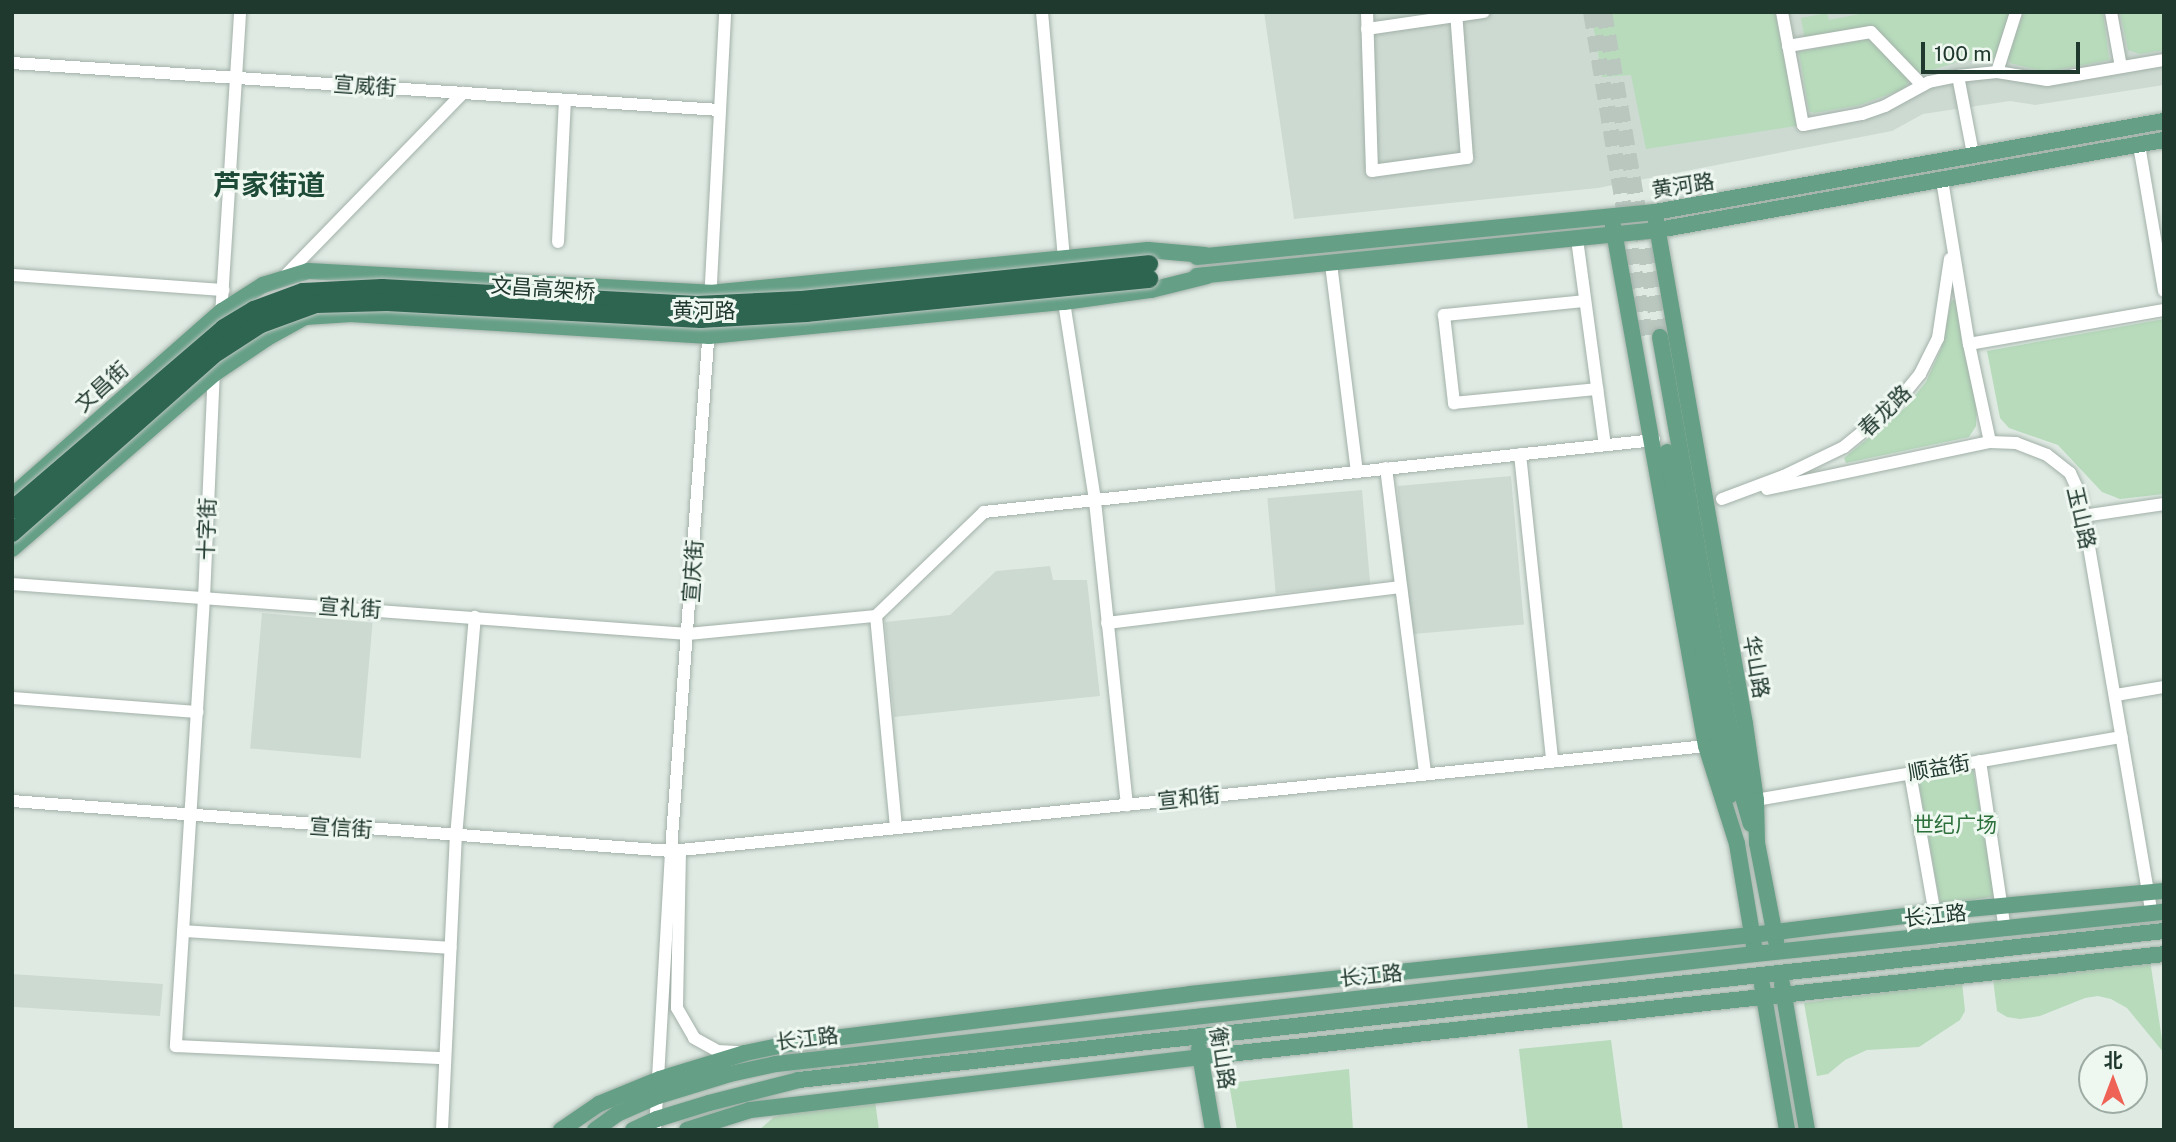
<!DOCTYPE html>
<meta charset="utf-8">
<style>
body{margin:0}
#map{position:relative;width:2176px;height:1142px;overflow:hidden;background:#dfeae3;font-family:"Public Sans","Noto Sans SC",sans-serif}
div>[style]{position:absolute}
.built>*{inset:0;background:#cddad2;transform-origin:0 0}
.green>*{inset:0;background:#b7dbbb;transform-origin:0 0}
.major-tunnel>*{height:16px;margin-top:-8px;transform-origin:0;background:repeating-linear-gradient(90deg,#b9c7bf 0 16px,transparent 0 24px)}
.roads{filter:drop-shadow(0 0 2px #a2b1a9) drop-shadow(0 0 2px #a2b1a9)}
.minor>*{height:12px;margin:-6px;padding:0 6px;transform-origin:6px;border-radius:6px;background:#fff}
.major>*{height:16px;margin:-8px;padding:0 8px;transform-origin:8px;border-radius:8px;background:#649f86}
.bridges{filter:drop-shadow(0 0 2px #bcc4c0) drop-shadow(0 0 2px #bcc4c0)}
.highway-bridge>*{height:18px;margin:-9px;padding:0 9px;transform-origin:9px;border-radius:9px;background:#2d6550}
span{translate:-50% -50%;white-space:nowrap;text-align:center;line-height:1.15;-webkit-text-stroke:6px #eff7f1;paint-order:stroke}
.street-label{font-size:21px;color:#20392e}
.park-label{font-size:21px;color:#2b6f3a}
.district-label{font-size:28px;color:#1d4b38;font-weight:700}
.frame{position:absolute;inset:0;border:14px solid #20392e;pointer-events:none}
.north{position:absolute;left:2078px;top:1044px;width:70px;height:70px;box-sizing:border-box;background:#eff7f1;border:2px solid #9caba3;border-radius:50%;rotate:0deg;font-size:19px;font-weight:700;line-height:28px;text-align:center;color:#20392e}
.north::after{content:'';display:block;margin:auto;width:24px;height:32px;background:#ef6357;clip-path:polygon(50% 0,100% 100%,50% 72%,0 100%)}
.scale{position:absolute;left:1921px;top:42px;width:159px;height:32px;box-sizing:border-box;border:4px solid #20392e;border-top:0;padding-left:9px;font-size:21px;line-height:24px;white-space:nowrap;color:#20392e;-webkit-text-stroke:5px #eff7f1;paint-order:stroke}
</style>
<div id="map">
<div class="built">
<i style="clip-path:polygon(1264px 12px,2164px 12px,2164px 85px,2035px 105px,2010px 101px,1923px 114px,1892px 131px,1598px 188px,1294px 219px)"></i>
<i style="left:1511px;top:476px;width:149px;height:114px;rotate:85deg"></i>
<i style="left:1362px;top:490px;width:95px;height:95px;rotate:85deg"></i>
<i style="clip-path:polygon(1050px 566px,1053px 580px,1087px 580px,1100px 696px,894px 717px,885px 622px,950px 615px,996px 571px)"></i>
<i style="left:262px;top:613px;width:111px;height:136px;rotate:5deg"></i>
<i style="clip-path:polygon(12px 974px,163px 984px,160px 1016px,14px 1007px,12px 1023px)"></i>
</div>
<div class="green">
<i style="clip-path:polygon(1591px 12px,1775px 12px,1797px 124px,1803px 125px,1646px 149px,1631px 75px,1602px 77px)"></i>
<i style="clip-path:polygon(1870px 12px,2010px 12px,1995px 58px,1960px 61px,1922px 73px,1914px 70px,1874px 27px,1805px 40px,1801px 18px,1827px 13px,1829px 20px)"></i>
<i style="clip-path:polygon(2024px 12px,2103px 12px,2109px 60px,2046px 72px,2010px 63px,2008px 57px)"></i>
<i style="clip-path:polygon(2120px 12px,2164px 12px,2164px 50px,2140px 54px,2128px 50px)"></i>
<i style="clip-path:polygon(1863px 40px,1872px 40px,1907px 75px,1908px 83px,1903px 89px,1860px 105px,1814px 113px,1809px 111px,1799px 52px)"></i>
<i style="clip-path:polygon(1956px 299px,1977px 407px,1976px 426px,1969px 437px,1846px 463px,1844px 458px,1905px 408px,1926px 382px,1941px 349px,1951px 301px)"></i>
<i style="clip-path:polygon(2164px 319px,2164px 494px,2120px 499px,2102px 492px,2058px 445px,2009px 428px,2000px 418px,1987px 351px)"></i>
<i style="left:1973px;top:768px;width:130px;height:56px;rotate:80deg"></i>
<i style="clip-path:polygon(2150px 960px,2164px 1053px,2127px 1008px,2111px 999px,2098px 996px,2085px 998px,2040px 1016px,2020px 1019px,2007px 1017px,1997px 1011px,1993px 979px)"></i>
<i style="clip-path:polygon(1962px 982px,1965px 1011px,1960px 1020px,1919px 1047px,1867px 1050px,1845px 1060px,1828px 1074px,1817px 1076px,1804px 1003px)"></i>
<i style="clip-path:polygon(1611px 1040px,1623px 1130px,1528px 1130px,1519px 1049px)"></i>
<i style="clip-path:polygon(1349px 1069px,1353px 1130px,1237px 1130px,1229px 1083px)"></i>
<i style="clip-path:polygon(875px 1101px,879px 1130px,759px 1130px,774px 1117px,790px 1111px)"></i>
</div>
<div class="major-tunnel">
<i style="left:1591px;top:12px;width:333px;rotate:80.5deg"></i>
<i style="left:1604px;top:12px;width:330px;rotate:80.2deg"></i>
</div>
<div class="roads">
<div class="minor">
<i style="left:1042px;top:12px;width:247px;rotate:84.9deg"></i>
<i style="left:1367px;top:12px;width:159px;rotate:88.2deg"></i>
<i style="left:1372px;top:171px;width:96px;rotate:-7.8deg"></i>
<i style="left:1467px;top:158px;width:146px;rotate:-94.3deg"></i>
<i style="left:1782px;top:12px;width:115px;rotate:79.5deg"></i>
<i style="left:1803px;top:125px;width:60px;rotate:-10.6deg"></i>
<i style="left:1862px;top:114px;width:24px;rotate:-19deg"></i>
<i style="left:1885px;top:106px;width:50px;rotate:-28.6deg"></i>
<i style="left:1929px;top:82px;width:30px;rotate:-12deg"></i>
<i style="left:1958px;top:76px;width:39px;rotate:-6deg"></i>
<i style="left:1997px;top:72px;width:51px;rotate:9.1deg"></i>
<i style="left:2047px;top:80px;width:119px;rotate:-9.7deg"></i>
<i style="left:2111px;top:12px;width:56px;rotate:79.7deg"></i>
<i style="left:1367px;top:29px;width:118px;rotate:-8.3deg"></i>
<i style="left:1788px;top:46px;width:84px;rotate:-9.6deg"></i>
<i style="left:1871px;top:32px;width:74px;rotate:46.1deg"></i>
<i style="left:12px;top:63px;width:709px;rotate:3.8deg"></i>
<i style="left:1997px;top:72px;width:63px;rotate:-72.4deg"></i>
<i style="left:1958px;top:76px;width:79px;rotate:79.1deg"></i>
<i style="left:2139px;top:145px;width:148px;rotate:80.3deg"></i>
<i style="left:1942px;top:180px;width:166px;rotate:80.7deg"></i>
<i style="left:1969px;top:344px;width:100px;rotate:77.9deg"></i>
<i style="left:1990px;top:442px;width:26px;rotate:2deg"></i>
<i style="left:2016px;top:443px;width:33px;rotate:21deg"></i>
<i style="left:2047px;top:455px;width:29px;rotate:38deg"></i>
<i style="left:2070px;top:473px;width:23px;rotate:65deg"></i>
<i style="left:2080px;top:494px;width:426px;rotate:80.3deg"></i>
<i style="left:1577px;top:239px;width:208px;rotate:82.3deg"></i>
<i style="left:558px;top:242px;width:142px;rotate:-87.2deg"></i>
<i style="left:1331px;top:264px;width:210px;rotate:82.9deg"></i>
<i style="left:12px;top:275px;width:212px;rotate:4.1deg"></i>
<i style="left:284px;top:277px;width:257px;rotate:-45.8deg"></i>
<i style="left:1585px;top:301px;width:142px;rotate:174.3deg"></i>
<i style="left:1444px;top:315px;width:89px;rotate:83.5deg"></i>
<i style="left:1454px;top:403px;width:144px;rotate:-5.6deg"></i>
<i style="left:710px;top:302px;width:290px;rotate:-87deg"></i>
<i style="left:1064px;top:302px;width:201px;rotate:81.1deg"></i>
<i style="left:1095px;top:501px;width:306px;rotate:84deg"></i>
<i style="left:221px;top:316px;width:305px;rotate:-86.4deg"></i>
<i style="left:1969px;top:344px;width:198px;rotate:-9.9deg"></i>
<i style="left:214px;top:369px;width:229px;rotate:92.5deg"></i>
<i style="left:204px;top:598px;width:449px;rotate:93.6deg"></i>
<i style="left:176px;top:1046px;width:268px;rotate:2.6deg"></i>
<i style="left:1520px;top:454px;width:309px;rotate:84deg"></i>
<i style="left:1386px;top:468px;width:308px;rotate:82.7deg"></i>
<i style="left:1767px;top:489px;width:228px;rotate:-11.9deg"></i>
<i style="left:1722px;top:499px;width:66px;rotate:-20.4deg"></i>
<i style="left:1784px;top:476px;width:67px;rotate:-25.8deg"></i>
<i style="left:1844px;top:447px;width:63px;rotate:-39.2deg"></i>
<i style="left:1893px;top:407px;width:43px;rotate:-50.7deg"></i>
<i style="left:1920px;top:374px;width:40px;rotate:-63.4deg"></i>
<i style="left:1938px;top:338px;width:80px;rotate:-81.4deg"></i>
<i style="left:2083px;top:516px;width:82px;rotate:-8.4deg"></i>
<i style="left:12px;top:584px;width:678px;rotate:4.23deg"></i>
<i style="left:688px;top:634px;width:189px;rotate:-5.5deg"></i>
<i style="left:876px;top:616px;width:150px;rotate:-43.9deg"></i>
<i style="left:984px;top:512px;width:674px;rotate:-6.13deg"></i>
<i style="left:876px;top:616px;width:213px;rotate:84.6deg"></i>
<i style="left:1107px;top:623px;width:296px;rotate:-7deg"></i>
<i style="left:2116px;top:695px;width:49px;rotate:-9.5deg"></i>
<i style="left:12px;top:698px;width:186px;rotate:4.3deg"></i>
<i style="left:1980px;top:761px;width:171px;rotate:81.6deg"></i>
<i style="left:1910px;top:773px;width:167px;rotate:80deg"></i>
<i style="left:1756px;top:800px;width:371px;rotate:-9.8deg"></i>
<i style="left:12px;top:801px;width:661px;rotate:4.34deg"></i>
<i style="left:671px;top:851px;width:1040px;rotate:-5.79deg"></i>
<i style="left:680px;top:850px;width:158px;rotate:91.1deg"></i>
<i style="left:677px;top:1008px;width:34px;rotate:60deg"></i>
<i style="left:694px;top:1038px;width:26px;rotate:29deg"></i>
<i style="left:717px;top:1051px;width:20px;rotate:3deg"></i>
<i style="left:183px;top:931px;width:268px;rotate:3.6deg"></i>
<i style="left:442px;top:1130px;width:293px;rotate:-87.3deg"></i>
<i style="left:456px;top:837px;width:221px;rotate:-85.1deg"></i>
<i style="left:655px;top:1130px;width:279px;rotate:-86.7deg"></i>
<i style="left:671px;top:851px;width:525px;rotate:-85.85deg"></i>
</div>
<div class="major">
<i style="left:1656px;top:221px;width:511px;rotate:79.97deg"></i>
<i style="left:1745px;top:724px;width:77px;rotate:81.8deg"></i>
<i style="left:1756px;top:800px;width:43px;rotate:88.7deg"></i>
<i style="left:1757px;top:843px;width:100px;rotate:79deg"></i>
<i style="left:1613px;top:226px;width:528px;rotate:79.86deg"></i>
<i style="left:1706px;top:746px;width:103px;rotate:72.4deg"></i>
<i style="left:1737px;top:844px;width:103px;rotate:80.5deg"></i>
<i style="left:1197px;top:257px;width:460px;rotate:-5.6deg"></i>
<i style="left:1655px;top:212px;width:517px;rotate:-10.14deg"></i>
<i style="left:1197px;top:276px;width:463px;rotate:-5.7deg"></i>
<i style="left:1658px;top:230px;width:514px;rotate:-10.09deg"></i>
<i style="left:1660px;top:337px;width:460px;rotate:79.9deg"></i>
<i style="left:1741px;top:790px;width:35px;rotate:74deg"></i>
<i style="left:1667px;top:452px;width:349px;rotate:79.6deg"></i>
<i style="left:12px;top:496px;width:280px;rotate:-41.4deg"></i>
<i style="left:222px;top:311px;width:49px;rotate:-32.4deg"></i>
<i style="left:263px;top:285px;width:47px;rotate:-17.3deg"></i>
<i style="left:308px;top:271px;width:403px;rotate:3.1deg"></i>
<i style="left:710px;top:293px;width:440px;rotate:-5.6deg"></i>
<i style="left:1148px;top:250px;width:57px;rotate:5deg"></i>
<i style="left:12px;top:549px;width:267px;rotate:-40.9deg"></i>
<i style="left:214px;top:374px;width:64px;rotate:-34.2deg"></i>
<i style="left:267px;top:338px;width:43px;rotate:-28.9deg"></i>
<i style="left:305px;top:317px;width:46px;rotate:-3.7deg"></i>
<i style="left:351px;top:314px;width:359px;rotate:3.5deg"></i>
<i style="left:709px;top:336px;width:357px;rotate:-5.5deg"></i>
<i style="left:1064px;top:302px;width:88px;rotate:-7.9deg"></i>
<i style="left:1151px;top:290px;width:58px;rotate:-14deg"></i>
<i style="left:1782px;top:984px;width:148px;rotate:80.3deg"></i>
<i style="left:1762px;top:985px;width:147px;rotate:80.2deg"></i>
<i style="left:1199px;top:1049px;width:82px;rotate:80.2deg"></i>
<i style="left:561px;top:1130px;width:46px;rotate:-34.4deg"></i>
<i style="left:599px;top:1104px;width:66px;rotate:-22.3deg"></i>
<i style="left:660px;top:1079px;width:89px;rotate:-17deg"></i>
<i style="left:745px;top:1053px;width:49px;rotate:-11.8deg"></i>
<i style="left:793px;top:1043px;width:400px;rotate:-7deg"></i>
<i style="left:1190px;top:994px;width:565px;rotate:-5.99deg"></i>
<i style="left:1752px;top:935px;width:185px;rotate:-7.1deg"></i>
<i style="left:1936px;top:912px;width:229px;rotate:-5.3deg"></i>
<i style="left:595px;top:1130px;width:27px;rotate:-36deg"></i>
<i style="left:617px;top:1114px;width:45px;rotate:-23.7deg"></i>
<i style="left:658px;top:1096px;width:75px;rotate:-17deg"></i>
<i style="left:730px;top:1074px;width:47px;rotate:-12.3deg"></i>
<i style="left:776px;top:1064px;width:985px;rotate:-6.41deg"></i>
<i style="left:1755px;top:954px;width:411px;rotate:-5.9deg"></i>
<i style="left:633px;top:1130px;width:26px;rotate:-25deg"></i>
<i style="left:657px;top:1119px;width:54px;rotate:-17.1deg"></i>
<i style="left:709px;top:1103px;width:93px;rotate:-14.3deg"></i>
<i style="left:799px;top:1080px;width:1373px;rotate:-6.23deg"></i>
<i style="left:687px;top:1130px;width:66px;rotate:-17.6deg"></i>
<i style="left:750px;top:1110px;width:454px;rotate:-6.7deg"></i>
<i style="left:1201px;top:1057px;width:968px;rotate:-6.1deg"></i>
</div>
</div>
<div class="bridges">
<div class="highway-bridge">
<i style="left:12px;top:510px;width:279px;rotate:-40.6deg"></i>
<i style="left:224px;top:328px;width:35px;rotate:-31deg"></i>
<i style="left:254px;top:310px;width:52px;rotate:-20.2deg"></i>
<i style="left:303px;top:292px;width:79px;rotate:-2.9deg"></i>
<i style="left:382px;top:288px;width:315px;rotate:3.1deg"></i>
<i style="left:697px;top:305px;width:104px;rotate:-2.8deg"></i>
<i style="left:801px;top:300px;width:350px;rotate:-5.9deg"></i>
<i style="left:12px;top:533px;width:268px;rotate:-41.5deg"></i>
<i style="left:213px;top:355px;width:57px;rotate:-32.9deg"></i>
<i style="left:261px;top:324px;width:59px;rotate:-20deg"></i>
<i style="left:316px;top:304px;width:71px;rotate:-1.6deg"></i>
<i style="left:387px;top:302px;width:314px;rotate:3.1deg"></i>
<i style="left:701px;top:319px;width:106px;rotate:-3.2deg"></i>
<i style="left:807px;top:313px;width:344px;rotate:-5.7deg"></i>
</div>
</div>
<div class="street-label">
<span style="left:365px;top:86px;rotate:4deg">宣威街</span>
<span style="left:1683px;top:186px;rotate:-9deg">黄河路</span>
<span style="left:543px;top:289px;rotate:4deg">文昌高架桥</span>
<span style="left:704px;top:311px">黄河路</span>
<span style="left:102px;top:387px;rotate:-42deg">文昌街</span>
<span style="left:1885px;top:411px;rotate:-44deg">春龙路</span>
<span style="left:2081px;top:518px;rotate:77deg">玉山路</span>
<span style="left:207px;top:529px;rotate:-88deg">十字街</span>
<span style="left:693px;top:571px;rotate:-86deg">宣庆街</span>
<span style="left:350px;top:608px;rotate:4deg">宣礼街</span>
<span style="left:1756px;top:667px;rotate:80deg">华山路</span>
<span style="left:1939px;top:768px;rotate:-10deg">顺益街</span>
<span style="left:1189px;top:798px;rotate:-6deg">宣和街</span>
<span style="left:341px;top:828px;rotate:4deg">宣信街</span>
<span style="left:1935px;top:916px;rotate:-6deg">长江路</span>
<span style="left:1371px;top:976px;rotate:-6deg">长江路</span>
<span style="left:807px;top:1039px;rotate:-7deg">长江路</span>
<span style="left:1222px;top:1058px;rotate:81deg">衡山路</span>
</div>
<div class="park-label">
<span style="left:1955px;top:825px">世纪广场</span>
</div>
<div class="district-label">
<span style="left:269px;top:185px">芦家街道</span>
</div>
<div class="frame"></div>
<div class="north">北</div>
<div class="scale">100 m</div>
</div>
